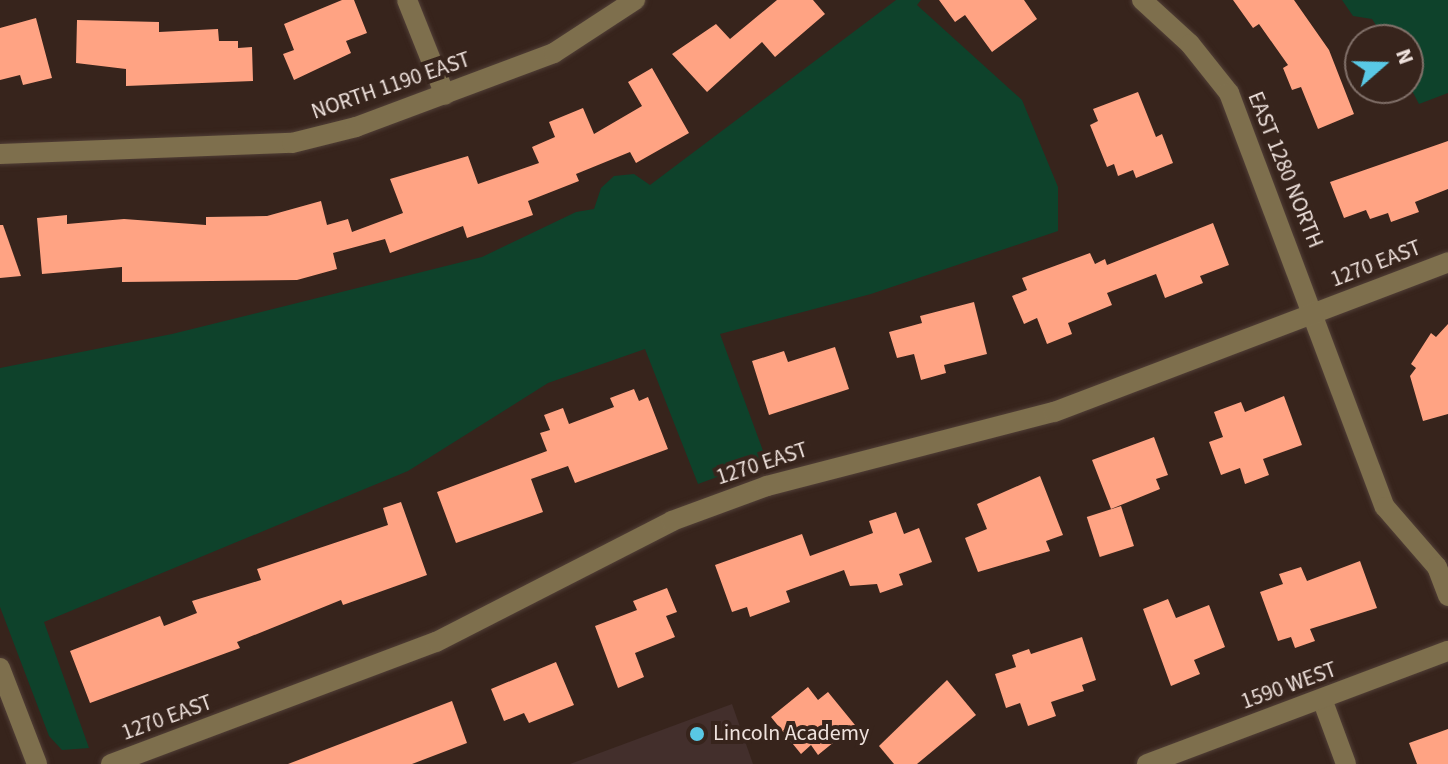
<!DOCTYPE html>
<style>
body{margin:0}
#map{position:relative;width:1448px;height:764px;overflow:hidden;background:#37241c;font-family:"Source Sans 3",sans-serif}
div>[style]{position:absolute}
.education>*{inset:0;background:#432f2c}
.green>*{inset:0;background:#0e422b}
.building>*{inset:0;background:#ffa383;transform-origin:0 0}
.roads{filter:drop-shadow(0 0 2px #513f37) drop-shadow(0 0 2px #513f37)}
.minor>*{height:20px;margin:-10px;padding:0 10px;transform-origin:10px;border-radius:10px;background:#7e6f4d}
.dots>*{width:22px;height:22px;translate:-50% -50%;box-sizing:border-box;border:4px solid #37241c;border-radius:50%}
span{translate:-50% -50%;white-space:nowrap;text-align:center;line-height:1.15;-webkit-text-stroke:8px #37241c;paint-order:stroke}
.street-label{font-size:22px;color:#efe2dd}
.poi-label{font-size:22px;color:#efe2dd}
.left{translate:0 -50%;text-align:left}
.north{position:absolute;left:1344px;top:24px;width:80px;height:80px;box-sizing:border-box;background:#37241c;border:2px solid #817069;border-radius:50%;rotate:70deg;font-size:22px;font-weight:700;line-height:32px;text-align:center;color:#efe2dd}
.north::after{content:'';display:block;margin:auto;width:28px;height:36px;background:#59c8e5;clip-path:polygon(50% 0,100% 100%,50% 72%,0 100%)}
</style>
<div id="map">
<div class="education">
<i style="clip-path:polygon(732px 704px,753px 764px,570px 764px)"></i>
</div>
<div class="green">
<i style="clip-path:polygon(896px 0,921px 0,917px 5px,1022px 100px,1058px 187px,1058px 231px,871px 294px,720px 334px,766px 459px,698px 484px,645px 349px,548px 383px,408px 471px,44px 622px,89px 748px,62px 750px,49px 736px,0 607px,0 368px,172px 334px,482px 257px,576px 212px,594px 209px,601px 188px,614px 176px,634px 174px,650px 185px)"></i>
<i style="clip-path:polygon(1342px 0,1448px 0,1448px 93px,1419px 104px,1408px 83px,1408px 40px,1386px 40px,1372px 19px,1353px 16px)"></i>
</div>
<div class="building">
<i style="clip-path:polygon(342px 0,354px 0,367px 33px,346px 41px,351px 53px,294px 80px,283px 54px,294px 50px,284px 24px)"></i>
<i style="clip-path:polygon(777px 0,813px 0,825px 14px,775px 57px,762px 42px,707px 92px,672px 54px,716px 24px,730px 39px)"></i>
<i style="clip-path:polygon(939px 0,1024px 0,1037px 19px,992px 52px,965px 15px,955px 22px)"></i>
<i style="clip-path:polygon(1233px 0,1294px 0,1329px 50px,1354px 114px,1318px 129px,1301px 87px,1292px 90px,1283px 68px,1288px 65px,1259px 24px,1253px 28px)"></i>
<i style="clip-path:polygon(36px 18px,52px 78px,23px 85px,20px 75px,0 80px,0 28px)"></i>
<i style="clip-path:polygon(77px 20px,159px 22px,159px 32px,218px 29px,219px 41px,238px 41px,238px 48px,252px 47px,253px 81px,126px 86px,126px 69px,76px 63px)"></i>
<i style="clip-path:polygon(652px 68px,689px 133px,636px 163px,630px 152px,576px 174px,579px 181px,528px 201px,533px 215px,467px 238px,463px 226px,390px 253px,385px 239px,333px 253px,337px 269px,297px 280px,122px 282px,122px 267px,42px 274px,37px 218px,67px 215px,67px 224px,124px 219px,206px 225px,206px 217px,267px 216px,321px 201px,327px 225px,348px 219px,352px 232px,403px 213px,390px 179px,468px 156px,478px 184px,539px 163px,532px 147px,555px 137px,549px 122px,583px 108px,594px 134px,642px 106px,628px 82px)"></i>
<i style="clip-path:polygon(1138px 92px,1156px 137px,1162px 134px,1173px 163px,1136px 178px,1133px 170px,1118px 176px,1114px 164px,1107px 167px,1090px 125px,1098px 121px,1093px 109px)"></i>
<i style="clip-path:polygon(1448px 141px,1448px 189px,1415px 202px,1419px 212px,1391px 222px,1388px 213px,1370px 219px,1366px 210px,1344px 218px,1330px 182px)"></i>
<i style="clip-path:polygon(1213px 223px,1229px 265px,1200px 276px,1203px 283px,1165px 298px,1156px 274px,1107px 293px,1112px 305px,1068px 323px,1072px 334px,1047px 344px,1037px 318px,1024px 324px,1012px 296px,1027px 290px,1022px 278px,1090px 253px,1095px 264px,1105px 259px,1107px 265px)"></i>
<i style="clip-path:polygon(0 225px,3px 225px,21px 276px,0 278px)"></i>
<i style="clip-path:polygon(974px 302px,987px 354px,944px 365px,946px 373px,921px 380px,914px 354px,897px 358px,889px 332px,922px 323px,920px 316px)"></i>
<i style="clip-path:polygon(1448px 324px,1448px 414px,1423px 421px,1410px 376px,1416px 368px,1411px 364px,1431px 333px,1436px 337px)"></i>
<i style="clip-path:polygon(835px 347px,849px 389px,769px 415px,752px 361px,784px 351px,788px 362px)"></i>
<i style="clip-path:polygon(634px 389px,639px 401px,648px 397px,668px 449px,575px 483px,568px 466px,531px 479px,543px 512px,456px 543px,437px 492px,547px 451px,540px 433px,550px 430px,544px 415px,563px 408px,569px 424px,614px 407px,610px 398px)"></i>
<i style="clip-path:polygon(1284px 396px,1302px 445px,1263px 459px,1269px 475px,1245px 484px,1240px 468px,1221px 475px,1209px 442px,1223px 437px,1214px 412px,1241px 402px,1245px 412px)"></i>
<i style="clip-path:polygon(1154px 437px,1168px 475px,1156px 479px,1160px 489px,1111px 509px,1092px 460px)"></i>
<i style="clip-path:polygon(1040px 476px,1063px 535px,1046px 541px,1050px 551px,978px 572px,965px 538px,987px 529px,977px 504px)"></i>
<i style="clip-path:polygon(401px 502px,427px 575px,343px 605px,341px 600px,237px 642px,240px 648px,90px 703px,70px 651px,160px 616px,164px 626px,197px 613px,192px 601px,261px 580px,257px 569px,388px 525px,383px 508px)"></i>
<i style="left:1121px;top:506px;width:42px;height:36px;rotate:72deg"></i>
<i style="clip-path:polygon(896px 512px,904px 534px,919px 528px,932px 562px,899px 574px,903px 585px,880px 593px,877px 584px,850px 586px,844px 570px,786px 591px,790px 602px,750px 617px,747px 607px,732px 612px,715px 565px,802px 534px,810px 556px,873px 533px,869px 521px)"></i>
<i style="clip-path:polygon(1360px 561px,1377px 608px,1310px 629px,1315px 641px,1295px 648px,1291px 637px,1278px 641px,1260px 592px,1283px 584px,1279px 574px,1301px 567px,1307px 581px)"></i>
<i style="clip-path:polygon(667px 588px,677px 612px,666px 616px,675px 637px,635px 653px,644px 677px,618px 688px,595px 626px,637px 610px,633px 601px)"></i>
<i style="clip-path:polygon(1168px 599px,1176px 618px,1209px 605px,1225px 647px,1194px 660px,1200px 674px,1171px 686px,1143px 609px)"></i>
<i style="clip-path:polygon(1082px 637px,1096px 680px,1082px 685px,1084px 691px,1051px 702px,1056px 716px,1028px 726px,1020px 703px,1006px 708px,995px 674px,1016px 667px,1012px 655px,1029px 649px,1031px 654px)"></i>
<i style="clip-path:polygon(556px 662px,574px 705px,529px 723px,524px 713px,504px 721px,491px 689px)"></i>
<i style="clip-path:polygon(947px 680px,976px 715px,917px 764px,894px 764px,879px 746px)"></i>
<i style="clip-path:polygon(808px 687px,818px 700px,828px 692px,855px 725px,818px 755px,811px 745px,801px 754px,771px 717px)"></i>
<i style="clip-path:polygon(452px 701px,467px 743px,412px 764px,288px 764px)"></i>
<i style="clip-path:polygon(1448px 729px,1448px 764px,1417px 764px,1409px 743px)"></i>
</div>
<div class="roads">
<div class="minor">
<i style="left:407px;top:0;width:102px;rotate:68.2deg"></i>
<i style="left:1142px;top:0;width:65px;rotate:42.5deg"></i>
<i style="left:1190px;top:44px;width:63px;rotate:51.5deg"></i>
<i style="left:1229px;top:93px;width:442px;rotate:69.4deg"></i>
<i style="left:1385px;top:507px;width:79px;rotate:49.1deg"></i>
<i style="left:1437px;top:567px;width:31px;rotate:69deg"></i>
<i style="left:0;top:154px;width:292px;rotate:-2.2deg"></i>
<i style="left:292px;top:143px;width:66px;rotate:-14deg"></i>
<i style="left:356px;top:127px;width:211px;rotate:-20.5deg"></i>
<i style="left:554px;top:53px;width:97px;rotate:-33.2deg"></i>
<i style="left:0;top:668px;width:103px;rotate:68.9deg"></i>
<i style="left:1322px;top:699px;width:69px;rotate:69.7deg"></i>
<i style="left:111px;top:764px;width:347px;rotate:-20.6deg"></i>
<i style="left:436px;top:642px;width:265px;rotate:-27.1deg"></i>
<i style="left:672px;top:521px;width:101px;rotate:-20.2deg"></i>
<i style="left:767px;top:486px;width:296px;rotate:-14.5deg"></i>
<i style="left:1054px;top:412px;width:422px;rotate:-20.8deg"></i>
<i style="left:1147px;top:764px;width:322px;rotate:-20.6deg"></i>
</div>
</div>
<div class="dots">
<i style="left:697px;top:734px;background:#59c8e5"></i>
</div>
<div class="street-label">
<span style="left:391px;top:86px;rotate:-19deg">NORTH 1190 EAST</span>
<span style="left:1285px;top:170px;rotate:68deg">EAST 1280 NORTH</span>
<span style="left:1376px;top:264px;rotate:-21deg">1270 EAST</span>
<span style="left:762px;top:464px;rotate:-18deg">1270 EAST</span>
<span style="left:1289px;top:686px;rotate:-20deg">1590 WEST</span>
<span style="left:167px;top:718px;rotate:-20deg">1270 EAST</span>
</div>
<div class="poi-label">
<span class="left" style="left:713px;top:734px">Lincoln Academy</span>
</div>
<div class="north">N</div>
</div>
